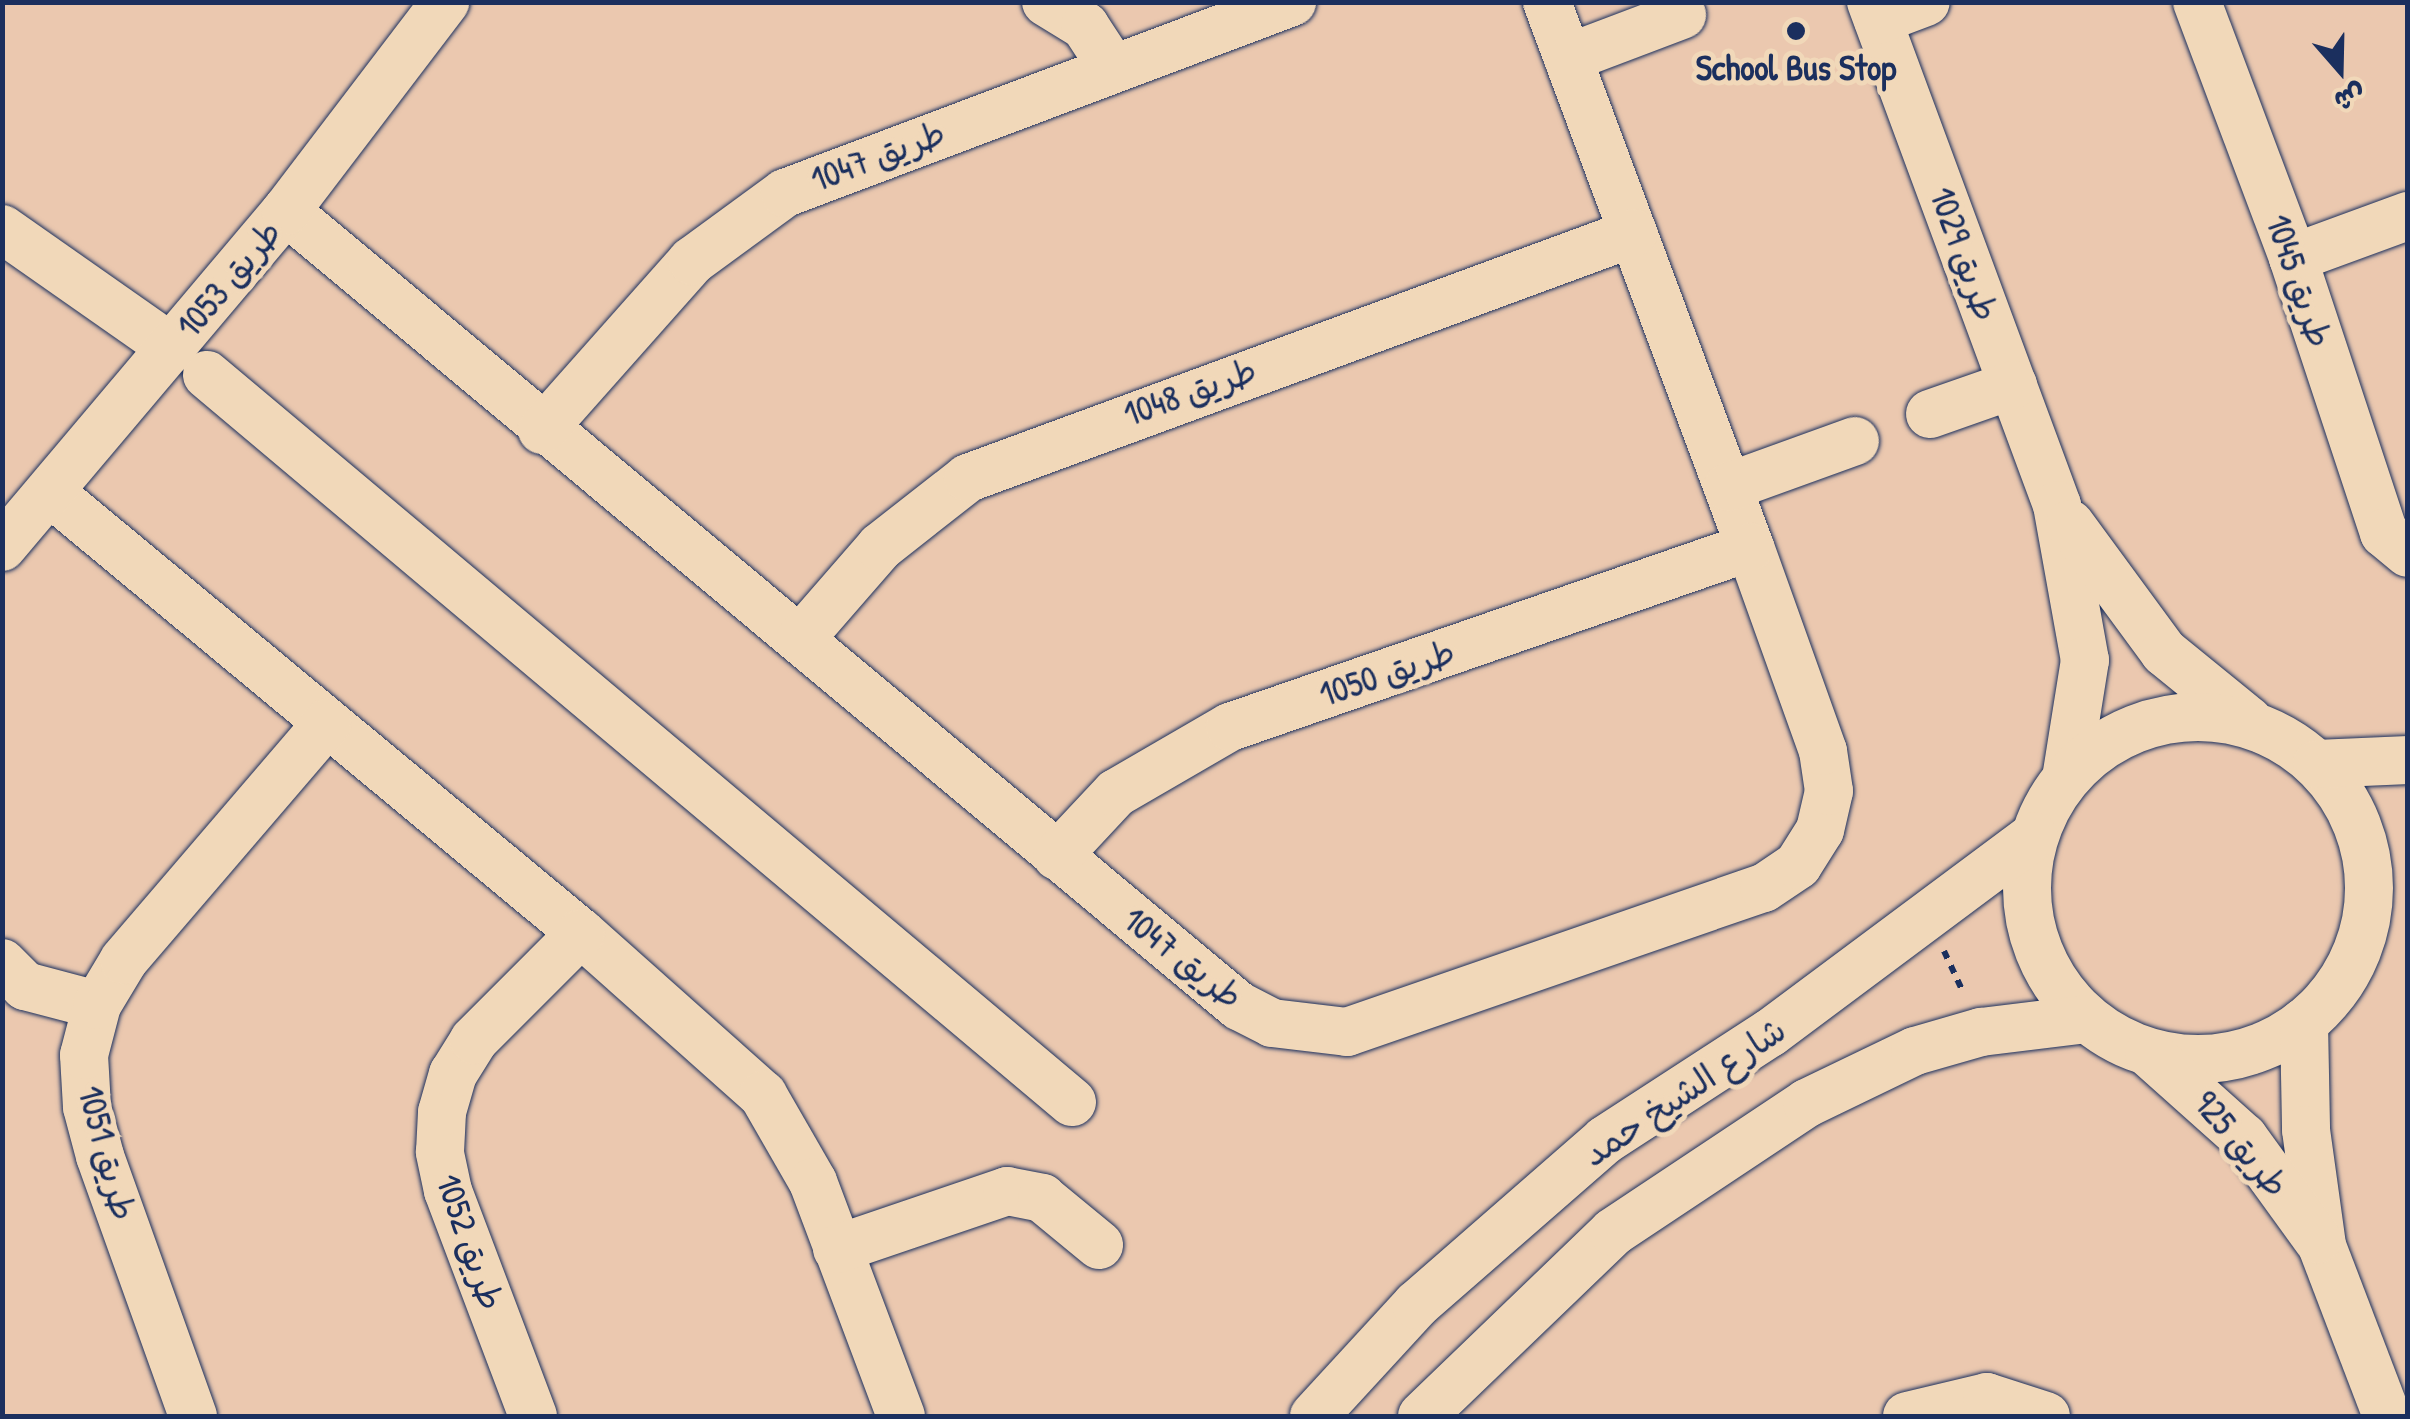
<!DOCTYPE html>
<meta charset="utf-8">
<style>
body{margin:0}
#map{position:relative;width:2410px;height:1419px;overflow:hidden;background:#ebc8af;font-family:"Patrick Hand","Playpen Sans Arabic",sans-serif}
div>[style]{position:absolute}
.path>*{height:6px;margin-top:-3px;transform-origin:0;background:repeating-linear-gradient(90deg,#1b2f5e 0 8px,transparent 0 16px)}
.roads{filter:drop-shadow(0 0 2px #1b2f5e) drop-shadow(0 0 2px #1b2f5e)}
.minor>*{height:48px;margin:-24px;padding:0 24px;transform-origin:24px;border-radius:24px;background:#f1d8b9}
.minor>.ring{margin:-24px;padding:0;box-sizing:content-box;background:none;border:48px solid #f1d8b9;border-radius:50%}
.dots>*{width:28px;height:28px;translate:-50% -50%;box-sizing:border-box;border:5px solid #f1d8b9;border-radius:50%}
span{translate:-50% -50%;white-space:nowrap;text-align:center;line-height:1.15;-webkit-text-stroke:10px #f1d8b9;paint-order:stroke}
.poi-label{font-size:35px;color:#1b2f5e;font-weight:700}
.street-label{font-size:35px;color:#1b2f5e}
.frame{position:absolute;inset:0;border:5px solid #1b2f5e;pointer-events:none}
.north{position:absolute;left:2290px;top:20px;width:100px;height:100px;-webkit-text-stroke:8px #f1d8b9;paint-order:stroke;rotate:160deg;font-size:28px;font-weight:700;line-height:40px;text-align:center;color:#1b2f5e}
.north::after{content:'';display:block;margin:auto;width:35px;height:45px;background:#1b2f5e;clip-path:polygon(50% 0,100% 100%,50% 72%,0 100%)}
</style>
<div id="map">
<div class="path">
<i style="left:1944px;top:951px;width:47px;rotate:65.1deg"></i>
</div>
<div class="roads">
<div class="minor">
<i style="left:1046px;top:2px;width:46px;rotate:31.6deg"></i>
<i style="left:1085px;top:26px;width:51px;rotate:56.9deg"></i>
<i style="left:1871px;top:2px;width:536px;rotate:69.71deg"></i>
<i style="left:2057px;top:505px;width:158px;rotate:79.8deg"></i>
<i style="left:2085px;top:660px;width:120px;rotate:99.1deg"></i>
<i style="left:2197px;top:2px;width:273px;rotate:69.4deg"></i>
<i style="left:2293px;top:258px;width:290px;rotate:71.7deg"></i>
<i style="left:2384px;top:533px;width:31px;rotate:40deg"></i>
<i style="left:1878px;top:20px;width:51px;rotate:-20.6deg"></i>
<i style="left:1568px;top:58px;width:122px;rotate:-20.7deg"></i>
<i style="left:286px;top:211px;width:1241px;rotate:39.84deg"></i>
<i style="left:1239px;top:1006px;width:37px;rotate:27deg"></i>
<i style="left:1272px;top:1023px;width:76px;rotate:6.8deg"></i>
<i style="left:1347px;top:1032px;width:441px;rotate:-19.1deg"></i>
<i style="left:1764px;top:888px;width:41px;rotate:-34.1deg"></i>
<i style="left:1798px;top:865px;width:41px;rotate:-57.8deg"></i>
<i style="left:1820px;top:830px;width:40px;rotate:-77deg"></i>
<i style="left:1829px;top:791px;width:40px;rotate:-98.5deg"></i>
<i style="left:1823px;top:751px;width:217px;rotate:-109.7deg"></i>
<i style="left:1750px;top:547px;width:582px;rotate:-110.43deg"></i>
<i style="left:2px;top:229px;width:208px;rotate:35deg"></i>
<i style="left:2293px;top:258px;width:122px;rotate:-20.1deg"></i>
<i style="left:207px;top:375px;width:1130px;rotate:40.05deg"></i>
<i style="left:1930px;top:414px;width:88px;rotate:-19.3deg"></i>
<i style="left:542px;top:430px;width:226px;rotate:-48.4deg"></i>
<i style="left:692px;top:261px;width:115px;rotate:-36.2deg"></i>
<i style="left:785px;top:193px;width:542px;rotate:-20.64deg"></i>
<i style="left:1728px;top:487px;width:135px;rotate:-19.9deg"></i>
<i style="left:52px;top:494px;width:687px;rotate:39.69deg"></i>
<i style="left:581px;top:933px;width:244px;rotate:41.7deg"></i>
<i style="left:763px;top:1095px;width:100px;rotate:60.1deg"></i>
<i style="left:813px;top:1182px;width:250px;rotate:69.4deg"></i>
<i style="left:2070px;top:524px;width:159px;rotate:53.7deg"></i>
<i style="left:2164px;top:652px;width:109px;rotate:39.1deg"></i>
<i style="left:2px;top:547px;width:440px;rotate:-49.8deg"></i>
<i style="left:286px;top:211px;width:263px;rotate:-52.7deg"></i>
<i style="left:801px;top:638px;width:121px;rotate:-49deg"></i>
<i style="left:880px;top:547px;width:112px;rotate:-38.1deg"></i>
<i style="left:968px;top:478px;width:709px;rotate:-20.22deg"></i>
<i class="ring" style="left:2027px;top:717px;width:294px;height:294px"></i>
<i style="left:2317px;top:764px;width:91px;rotate:-2.5deg"></i>
<i style="left:1057px;top:856px;width:86px;rotate:-46.9deg"></i>
<i style="left:1116px;top:793px;width:132px;rotate:-30.1deg"></i>
<i style="left:1230px;top:727px;width:550px;rotate:-19.09deg"></i>
<i style="left:2px;top:963px;width:33px;rotate:45deg"></i>
<i style="left:25px;top:986px;width:74px;rotate:14.8deg"></i>
<i style="left:2304px;top:1022px;width:108px;rotate:88.9deg"></i>
<i style="left:2306px;top:1130px;width:117px;rotate:82.1deg"></i>
<i style="left:2322px;top:1246px;width:182px;rotate:69.1deg"></i>
<i style="left:2149px;top:1053px;width:127px;rotate:41.8deg"></i>
<i style="left:2244px;top:1138px;width:125px;rotate:54.1deg"></i>
<i style="left:837px;top:1249px;width:180px;rotate:-18.8deg"></i>
<i style="left:1007px;top:1191px;width:36px;rotate:11deg"></i>
<i style="left:1042px;top:1198px;width:74px;rotate:39.5deg"></i>
<i style="left:193px;top:1416px;width:276px;rotate:-109.7deg"></i>
<i style="left:100px;top:1156px;width:51px;rotate:-104.9deg"></i>
<i style="left:87px;top:1107px;width:52px;rotate:-93.3deg"></i>
<i style="left:84px;top:1055px;width:52px;rotate:-75.4deg"></i>
<i style="left:97px;top:1005px;width:52px;rotate:-59deg"></i>
<i style="left:124px;top:960px;width:312px;rotate:-49.4deg"></i>
<i style="left:533px;top:1416px;width:241px;rotate:-110.7deg"></i>
<i style="left:448px;top:1191px;width:40px;rotate:-102deg"></i>
<i style="left:440px;top:1152px;width:40px;rotate:-87.1deg"></i>
<i style="left:442px;top:1112px;width:40px;rotate:-74deg"></i>
<i style="left:453px;top:1074px;width:40px;rotate:-58deg"></i>
<i style="left:474px;top:1040px;width:151px;rotate:-45deg"></i>
<i style="left:1314px;top:1416px;width:151px;rotate:-47.4deg"></i>
<i style="left:1416px;top:1305px;width:251px;rotate:-41.1deg"></i>
<i style="left:1605px;top:1140px;width:197px;rotate:-33deg"></i>
<i style="left:1770px;top:1033px;width:329px;rotate:-36.7deg"></i>
<i style="left:1422px;top:1416px;width:265px;rotate:-43.9deg"></i>
<i style="left:1613px;top:1232px;width:233px;rotate:-33.6deg"></i>
<i style="left:1807px;top:1103px;width:120px;rotate:-25.7deg"></i>
<i style="left:1915px;top:1051px;width:69px;rotate:-16.1deg"></i>
<i style="left:1981px;top:1032px;width:107px;rotate:-7deg"></i>
<i style="left:1907px;top:1416px;width:82px;rotate:-13.4deg"></i>
<i style="left:1987px;top:1397px;width:62px;rotate:17.9deg"></i>
</div>
</div>
<div class="dots">
<i style="left:1796px;top:31px;background:#1b2f5e"></i>
</div>
<div class="poi-label">
<span style="left:1796px;top:68px">School Bus Stop</span>
</div>
<div class="street-label">
<span style="left:878px;top:156px;rotate:-21deg">طريق 1047</span>
<span style="left:1964px;top:254px;rotate:70deg">طريق 1029</span>
<span style="left:229px;top:279px;rotate:-50deg">طريق 1053</span>
<span style="left:2299px;top:281px;rotate:71deg">طريق 1045</span>
<span style="left:1190px;top:392px;rotate:-20deg">طريق 1048</span>
<span style="left:1387px;top:673px;rotate:-19deg">طريق 1050</span>
<span style="left:1183px;top:958px;rotate:38deg">طريق 1047</span>
<span style="left:1684px;top:1092px;rotate:-34deg">شارع الشيخ حمد</span>
<span style="left:2241px;top:1144px;rotate:50deg">طريق 925</span>
<span style="left:107px;top:1153px;rotate:75deg">طريق 1051</span>
<span style="left:470px;top:1242px;rotate:71deg">طريق 1052</span>
</div>
<div class="frame"></div>
<div class="north">ش</div>
</div>
